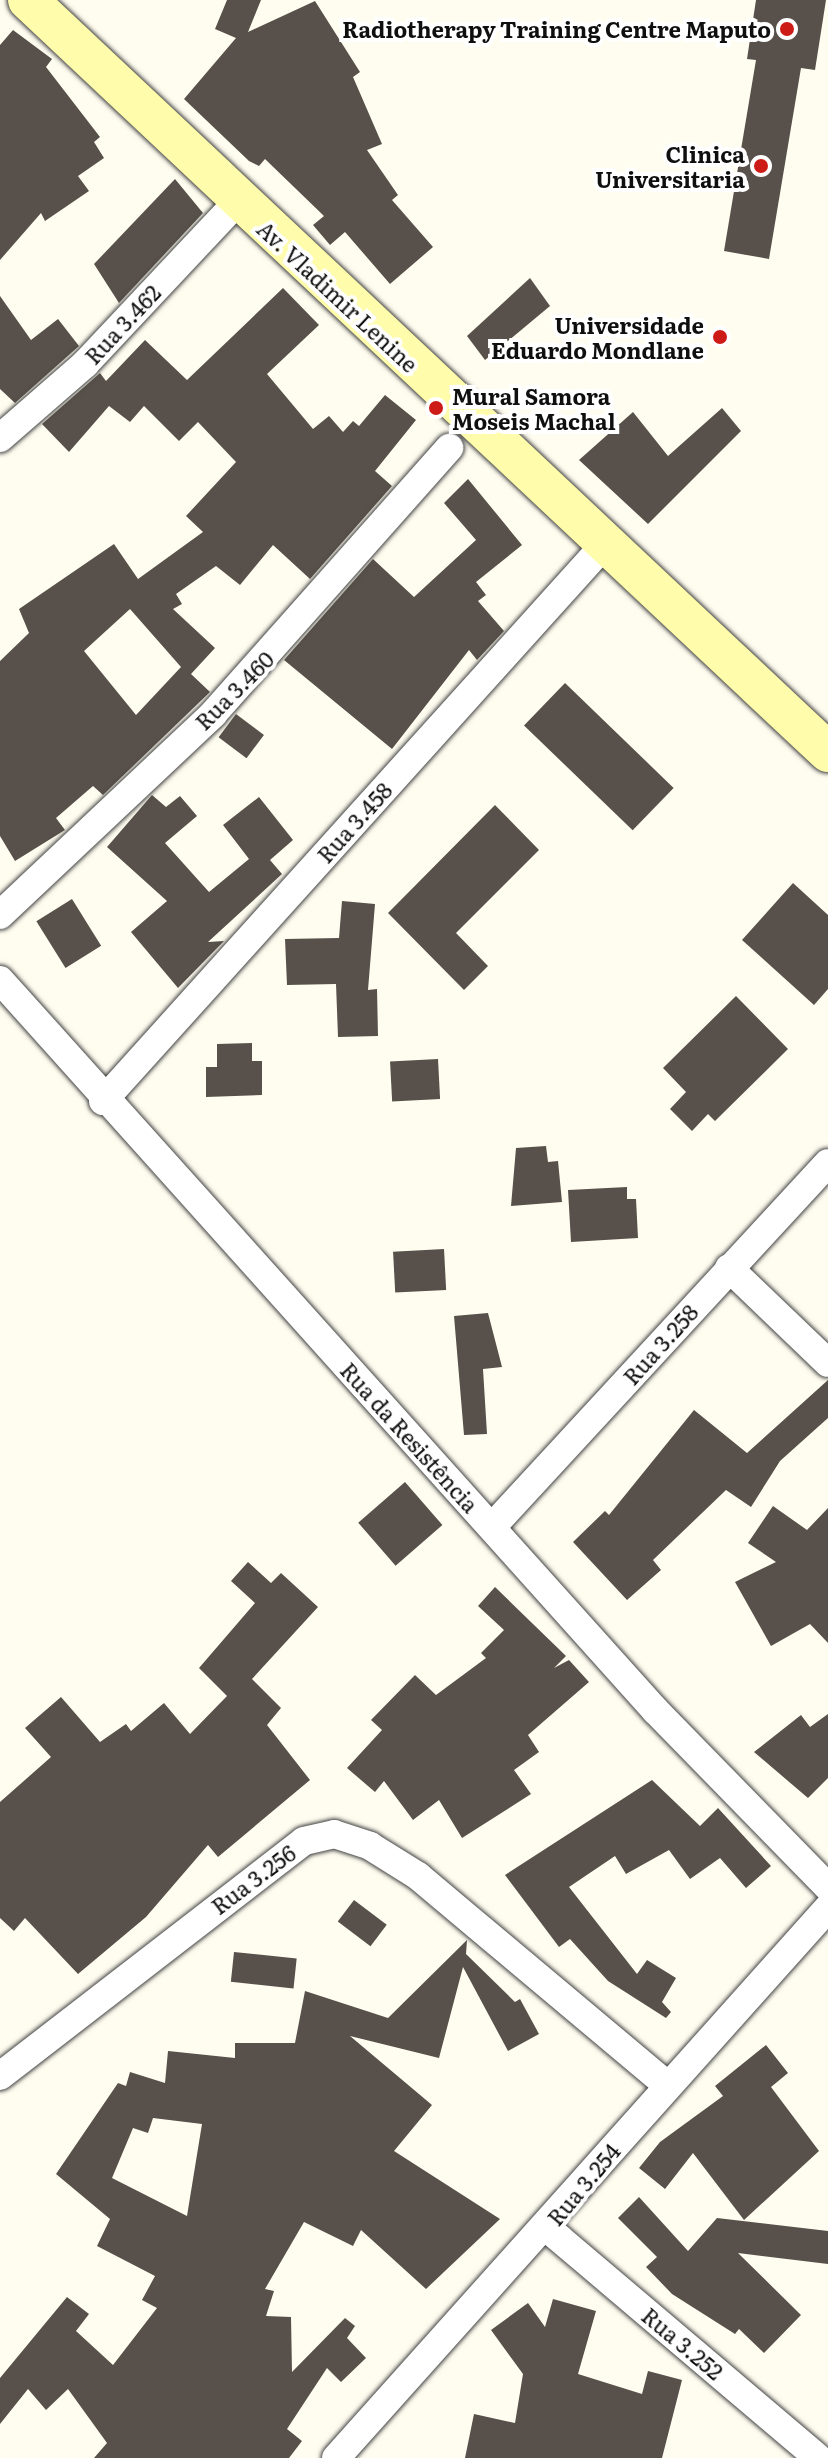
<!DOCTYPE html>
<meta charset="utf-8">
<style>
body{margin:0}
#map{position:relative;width:828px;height:2458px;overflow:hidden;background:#fffdf0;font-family:Literata,serif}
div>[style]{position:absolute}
.building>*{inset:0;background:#58504a;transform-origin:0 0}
.roads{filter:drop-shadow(0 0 2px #424242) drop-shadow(0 0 2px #424242)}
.street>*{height:28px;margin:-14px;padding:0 14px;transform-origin:14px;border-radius:14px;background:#fff}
.secondary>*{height:40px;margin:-20px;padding:0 20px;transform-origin:20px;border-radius:20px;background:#fffcab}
.dots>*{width:22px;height:22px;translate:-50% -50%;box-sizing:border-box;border:4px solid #fff;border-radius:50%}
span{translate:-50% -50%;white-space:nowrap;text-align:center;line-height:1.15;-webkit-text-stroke:8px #fff;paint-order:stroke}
.poi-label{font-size:22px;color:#0f0f0f;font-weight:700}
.right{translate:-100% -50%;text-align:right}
.left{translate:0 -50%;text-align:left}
.street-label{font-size:22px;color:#0f0f0f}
</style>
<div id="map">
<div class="building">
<i style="clip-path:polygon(227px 0,261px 0,248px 32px,315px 1px,360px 72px,353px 77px,382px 144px,367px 150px,398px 195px,392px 200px,433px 247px,390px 284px,345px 232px,330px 245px,313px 225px,324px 216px,265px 159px,259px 166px,249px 161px,184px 99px,236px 38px,215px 29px)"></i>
<i style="clip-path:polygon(756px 0,826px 0,815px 70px,801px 68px,769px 259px,724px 251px,756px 60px,747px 59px)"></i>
<i style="clip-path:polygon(13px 30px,52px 59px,46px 67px,100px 137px,94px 142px,104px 158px,78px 176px,89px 191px,45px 221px,41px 213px,0 260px,0 45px)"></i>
<i style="clip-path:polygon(175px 179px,203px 213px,119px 303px,94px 264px)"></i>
<i style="clip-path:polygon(530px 278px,550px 306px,485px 360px,467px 336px)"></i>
<i style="clip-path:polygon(evenodd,283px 288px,319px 325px,267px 374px,313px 429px,329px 416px,343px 432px,353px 421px,359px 426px,385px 395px,416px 420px,375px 471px,392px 486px,310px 579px,273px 545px,240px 585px,216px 566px,176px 594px,182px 604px,173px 609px,215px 648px,191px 674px,210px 692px,103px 795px,93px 786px,56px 818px,65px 830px,15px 861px,0 836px,0 661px,29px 633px,19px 609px,114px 544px,138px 579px,203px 532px,186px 516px,236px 462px,198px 422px,179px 441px,144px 406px,130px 422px,109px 406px,69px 452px,42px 424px,100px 373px,106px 381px,145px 340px,187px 380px,283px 288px,130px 609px,181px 667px,136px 715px,84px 651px,130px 609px)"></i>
<i style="clip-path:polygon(0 296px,31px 340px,58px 319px,79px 346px,15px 403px,0 389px)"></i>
<i style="clip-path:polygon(722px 408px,741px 431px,648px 524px,579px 460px,633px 412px,668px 456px)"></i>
<i style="clip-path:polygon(468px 479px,522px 545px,476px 582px,486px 595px,478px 601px,504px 631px,477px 660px,469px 650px,392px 749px,284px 660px,373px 559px,414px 597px,476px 540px,444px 503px)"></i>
<i style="left:565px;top:683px;width:151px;height:59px;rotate:44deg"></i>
<i style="left:236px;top:714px;width:35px;height:29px;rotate:37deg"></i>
<i style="clip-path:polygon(152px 795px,166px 807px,180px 796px,197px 816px,165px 843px,209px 892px,249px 859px,223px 825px,259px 797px,293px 840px,270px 860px,282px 874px,208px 942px,224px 941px,178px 988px,131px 932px,167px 901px,107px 847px)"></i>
<i style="clip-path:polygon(495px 805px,539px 850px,456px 933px,488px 966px,464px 990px,388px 913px)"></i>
<i style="clip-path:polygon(793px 883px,828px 915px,828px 989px,814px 1005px,742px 940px)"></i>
<i style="left:72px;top:899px;width:55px;height:42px;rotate:58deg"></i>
<i style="clip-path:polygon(342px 901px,375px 904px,368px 990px,377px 989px,378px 1036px,338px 1037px,336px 984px,287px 985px,285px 939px,339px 938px)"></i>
<i style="clip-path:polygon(736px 996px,788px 1049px,715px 1121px,708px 1114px,692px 1131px,670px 1109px,686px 1092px,663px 1068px)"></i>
<i style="clip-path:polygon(252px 1043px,252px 1061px,262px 1061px,262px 1095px,206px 1097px,206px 1067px,217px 1067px,217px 1044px)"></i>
<i style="left:438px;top:1059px;width:40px;height:48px;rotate:87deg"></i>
<i style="clip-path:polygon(546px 1146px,548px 1162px,558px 1161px,562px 1202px,511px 1206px,516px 1148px)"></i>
<i style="clip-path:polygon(627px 1187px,627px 1199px,636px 1199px,638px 1238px,571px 1242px,568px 1190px)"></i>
<i style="left:444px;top:1249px;width:41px;height:51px;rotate:87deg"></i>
<i style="clip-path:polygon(488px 1313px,502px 1367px,483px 1369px,487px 1434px,464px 1435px,454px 1316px)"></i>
<i style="clip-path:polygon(828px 1380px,828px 1418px,780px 1461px,751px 1507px,726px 1490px,653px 1560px,661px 1570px,627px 1600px,573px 1542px,605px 1511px,609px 1515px,694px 1410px,747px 1453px)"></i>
<i style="left:405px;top:1482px;width:57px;height:62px;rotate:49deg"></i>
<i style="clip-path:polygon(773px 1506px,807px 1530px,828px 1508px,828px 1643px,810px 1624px,771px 1646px,735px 1582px,776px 1562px,748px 1543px)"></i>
<i style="clip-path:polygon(248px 1562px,271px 1583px,281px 1573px,318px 1607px,252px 1679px,281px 1708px,267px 1725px,310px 1780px,218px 1857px,208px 1845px,146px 1917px,78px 1974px,25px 1918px,14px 1931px,0 1918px,0 1802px,51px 1757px,25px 1728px,61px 1697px,100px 1742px,126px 1724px,131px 1731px,164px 1703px,190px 1734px,227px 1696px,199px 1668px,255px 1603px,231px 1581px)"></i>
<i style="clip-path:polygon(495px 1587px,566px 1656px,554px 1668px,569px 1660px,589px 1682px,528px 1735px,539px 1752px,514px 1770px,531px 1794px,462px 1838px,439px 1800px,413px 1820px,384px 1781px,375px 1792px,347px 1768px,382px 1730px,371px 1720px,415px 1675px,436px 1695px,486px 1658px,481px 1653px,504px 1630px,478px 1606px)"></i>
<i style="clip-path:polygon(828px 1714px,828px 1778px,808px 1798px,754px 1752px,801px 1715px,810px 1727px)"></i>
<i style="clip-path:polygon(652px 1780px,700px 1826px,718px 1808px,771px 1866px,746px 1888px,720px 1858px,690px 1879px,669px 1850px,626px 1874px,615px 1856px,569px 1887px,637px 1974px,647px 1960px,676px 1978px,662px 2002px,671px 2012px,666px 2018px,608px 1981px,570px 1939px,559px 1947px,505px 1875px)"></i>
<i style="left:354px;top:1900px;width:41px;height:27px;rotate:37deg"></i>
<i style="clip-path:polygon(evenodd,467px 1940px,466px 1954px,515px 2002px,520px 1999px,539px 2034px,508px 2051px,463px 1967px,439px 2058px,350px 2036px,432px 2105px,394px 2151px,500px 2219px,426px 2289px,361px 2230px,353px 2246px,304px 2222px,265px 2289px,274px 2291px,266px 2316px,291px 2317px,292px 2372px,345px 2318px,355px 2326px,347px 2338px,366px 2358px,341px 2382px,327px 2368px,287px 2429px,302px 2441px,289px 2458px,94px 2458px,107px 2443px,68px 2389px,46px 2410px,28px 2389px,0 2424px,0 2378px,67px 2297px,89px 2314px,76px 2331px,113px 2365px,157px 2308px,142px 2300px,155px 2276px,97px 2246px,110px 2219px,56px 2174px,118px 2083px,126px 2086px,130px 2072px,165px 2083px,168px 2051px,235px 2058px,235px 2043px,295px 2043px,305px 1991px,388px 2018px,467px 1940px,153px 2118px,202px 2124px,187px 2216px,112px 2178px,133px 2128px,148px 2133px,153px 2118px)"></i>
<i style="left:234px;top:1952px;width:63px;height:30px;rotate:6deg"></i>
<i style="clip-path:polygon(766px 2045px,788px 2073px,771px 2087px,819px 2151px,744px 2220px,693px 2153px,665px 2189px,639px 2168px,660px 2142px,723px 2096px,715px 2086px)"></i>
<i style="clip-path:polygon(639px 2197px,688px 2251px,717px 2218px,828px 2231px,828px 2264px,738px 2253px,801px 2315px,764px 2353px,739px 2329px,735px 2334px,672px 2294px,646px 2267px,657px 2257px,618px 2218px)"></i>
<i style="clip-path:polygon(553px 2299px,596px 2311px,578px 2374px,642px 2394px,648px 2371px,682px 2380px,662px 2458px,465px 2458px,474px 2414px,515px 2423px,523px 2374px,491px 2330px,528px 2303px,545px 2327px)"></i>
</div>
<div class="roads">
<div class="street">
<i style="left:0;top:438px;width:113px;rotate:-41deg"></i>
<i style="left:85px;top:364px;width:222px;rotate:-46.8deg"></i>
<i style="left:0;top:915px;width:293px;rotate:-43.3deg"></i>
<i style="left:213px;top:714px;width:356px;rotate:-48.4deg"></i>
<i style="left:0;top:980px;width:982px;rotate:48.1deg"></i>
<i style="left:656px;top:1711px;width:246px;rotate:45.7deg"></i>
<i style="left:103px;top:1101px;width:750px;rotate:-47.97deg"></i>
<i style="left:729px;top:1268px;width:137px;rotate:43.8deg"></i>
<i style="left:492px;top:1527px;width:495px;rotate:-47.3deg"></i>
<i style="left:0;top:2076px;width:384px;rotate:-37.7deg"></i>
<i style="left:304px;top:1841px;width:31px;rotate:-13deg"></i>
<i style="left:334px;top:1834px;width:38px;rotate:18deg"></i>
<i style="left:370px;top:1846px;width:57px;rotate:32deg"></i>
<i style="left:418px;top:1876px;width:324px;rotate:40deg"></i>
<i style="left:547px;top:2228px;width:355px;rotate:40.3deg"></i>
<i style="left:336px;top:2458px;width:738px;rotate:-48.19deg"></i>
</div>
<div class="secondary">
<i style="left:28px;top:0;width:1098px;rotate:43.23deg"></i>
</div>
</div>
<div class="dots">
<i style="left:787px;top:29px;background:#cd1c18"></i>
<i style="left:761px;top:166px;background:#cd1c18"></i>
<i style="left:720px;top:337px;background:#cd1c18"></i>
<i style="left:436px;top:408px;background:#cd1c18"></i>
</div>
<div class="poi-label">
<span class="right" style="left:771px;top:29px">Radiotherapy Training Centre Maputo</span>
<span class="right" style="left:745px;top:166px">Clinica<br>Universitaria</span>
<span class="right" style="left:704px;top:337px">Universidade<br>Eduardo Mondlane</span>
<span class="left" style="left:452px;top:408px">Mural Samora<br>Moseis Machal</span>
</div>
<div class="street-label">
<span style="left:338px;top:296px;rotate:43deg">Av. Vladimir Lenine</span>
<span style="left:122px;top:324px;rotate:-47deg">Rua 3.462</span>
<span style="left:234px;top:690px;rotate:-45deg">Rua 3.460</span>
<span style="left:354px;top:822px;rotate:-48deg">Rua 3.458</span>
<span style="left:660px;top:1344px;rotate:-48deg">Rua 3.258</span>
<span style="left:410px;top:1437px;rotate:48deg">Rua da Resistência</span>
<span style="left:253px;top:1879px;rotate:-37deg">Rua 3.256</span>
<span style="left:583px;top:2184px;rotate:-50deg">Rua 3.254</span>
<span style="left:683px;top:2343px;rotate:40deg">Rua 3.252</span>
</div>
</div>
